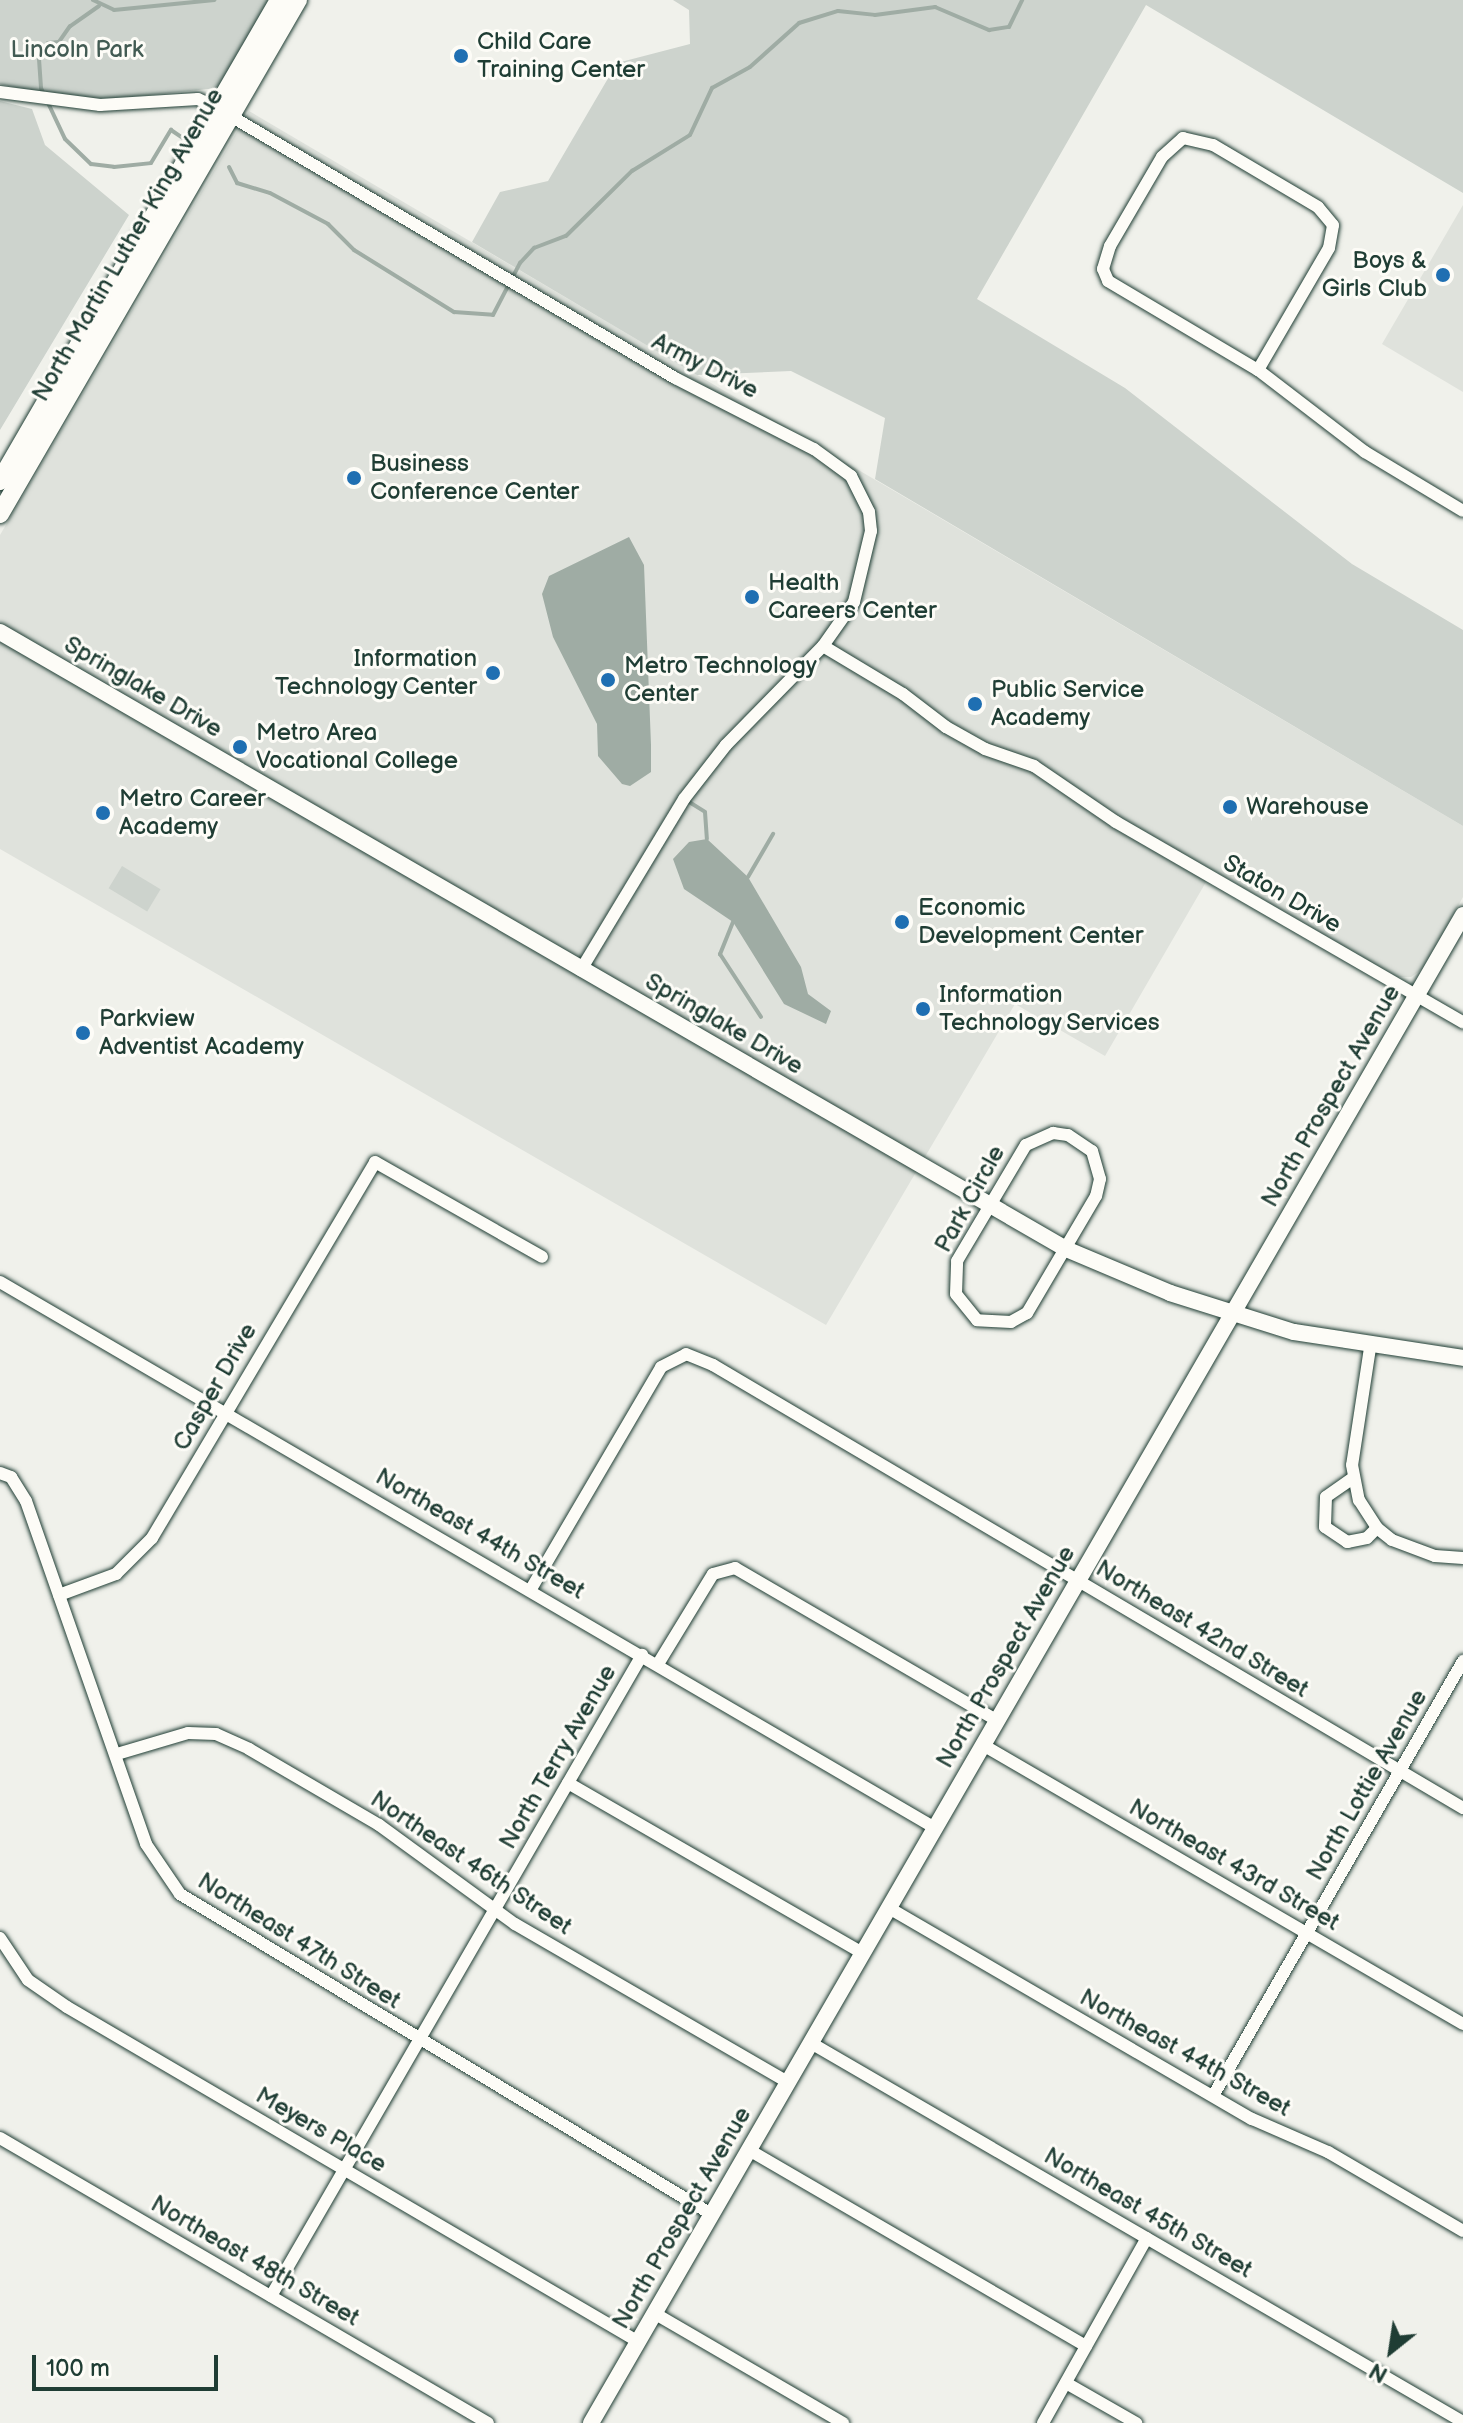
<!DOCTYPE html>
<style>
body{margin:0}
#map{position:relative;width:1463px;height:2423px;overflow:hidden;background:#f0f1eb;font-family:"Balsamiq Sans",sans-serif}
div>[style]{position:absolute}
.built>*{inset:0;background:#dfe2dc}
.green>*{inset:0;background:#cdd3cd;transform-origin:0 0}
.water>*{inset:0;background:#9faca4}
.stream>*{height:4px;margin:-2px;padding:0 2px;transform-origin:2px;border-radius:2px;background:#9faca4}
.roads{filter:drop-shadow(0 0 2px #1f3d34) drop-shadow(0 0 2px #1f3d34)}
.minor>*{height:12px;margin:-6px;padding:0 6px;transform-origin:6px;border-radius:6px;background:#fdfcf7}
.tertiary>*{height:16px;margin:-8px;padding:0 8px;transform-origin:8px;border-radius:8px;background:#fdfcf7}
.secondary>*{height:18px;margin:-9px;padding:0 9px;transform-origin:9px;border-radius:9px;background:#fdfcf7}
.dots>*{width:22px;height:22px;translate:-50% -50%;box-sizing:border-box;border:4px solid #fdfcf7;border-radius:50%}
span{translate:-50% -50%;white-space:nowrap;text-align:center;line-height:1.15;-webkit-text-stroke:6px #fdfcf7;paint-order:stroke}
.poi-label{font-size:24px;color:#1f3d34}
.left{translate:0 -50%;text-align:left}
.right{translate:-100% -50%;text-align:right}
.park-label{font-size:24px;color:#425b53}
.street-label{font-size:24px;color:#1f3d34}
.north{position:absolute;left:1351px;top:2311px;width:80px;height:80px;-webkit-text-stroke:6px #fdfcf7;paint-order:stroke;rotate:210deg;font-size:22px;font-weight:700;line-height:32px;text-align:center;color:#1f3d34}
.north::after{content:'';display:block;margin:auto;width:28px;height:36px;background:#1f3d34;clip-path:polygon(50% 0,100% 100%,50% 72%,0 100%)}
.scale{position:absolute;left:32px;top:2355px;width:186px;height:36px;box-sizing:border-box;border:4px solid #1f3d34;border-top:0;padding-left:10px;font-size:24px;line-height:28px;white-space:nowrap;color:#1f3d34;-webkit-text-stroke:6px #fdfcf7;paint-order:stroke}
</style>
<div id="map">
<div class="built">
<i style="clip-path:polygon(249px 111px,1463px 826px,1463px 897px,1424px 968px,1411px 977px,1396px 977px,1213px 870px,1105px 1056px,1015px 1004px,826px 1325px,0 849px,0 535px)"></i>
<i style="clip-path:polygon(1463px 205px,1463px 392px,1382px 344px)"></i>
</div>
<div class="green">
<i style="clip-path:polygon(0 0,269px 0,218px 88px,81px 102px,0 84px)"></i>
<i style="clip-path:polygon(673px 0,1463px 0,1463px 193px,1146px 5px,977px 299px,1125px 388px,1352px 564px,1463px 630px,1463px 826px,875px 479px,885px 418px,791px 371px,697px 375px,472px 242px,500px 192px,548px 181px,617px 63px,690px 44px,689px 10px)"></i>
<i style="clip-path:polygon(0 101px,32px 109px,45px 145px,129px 215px,0 430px)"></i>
<i style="left:122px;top:866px;width:45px;height:26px;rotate:31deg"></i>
</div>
<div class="water">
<i style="clip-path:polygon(629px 537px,644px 565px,651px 745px,651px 772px,630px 786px,622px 784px,598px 756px,597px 724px,553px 637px,542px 594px,549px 576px)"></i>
<i style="clip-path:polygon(707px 839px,748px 877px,801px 967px,808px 994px,831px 1011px,826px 1024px,784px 1004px,733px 922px,684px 889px,673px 859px,689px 842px)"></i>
</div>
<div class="stream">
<i style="left:93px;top:0;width:23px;rotate:25deg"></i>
<i style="left:114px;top:10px;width:101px;rotate:-5.7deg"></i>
<i style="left:99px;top:6px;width:35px;rotate:145deg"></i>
<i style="left:70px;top:26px;width:19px;rotate:125deg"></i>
<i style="left:59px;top:42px;width:11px;rotate:175deg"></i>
<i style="left:48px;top:43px;width:18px;rotate:119deg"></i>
<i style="left:39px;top:59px;width:29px;rotate:86deg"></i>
<i style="left:41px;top:88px;width:56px;rotate:64.8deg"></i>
<i style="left:65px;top:139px;width:36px;rotate:44deg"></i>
<i style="left:91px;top:164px;width:23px;rotate:7deg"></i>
<i style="left:114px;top:167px;width:37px;rotate:-6deg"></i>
<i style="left:151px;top:163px;width:39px;rotate:-59deg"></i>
<i style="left:171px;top:130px;width:14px;rotate:34deg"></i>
<i style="left:229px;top:167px;width:18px;rotate:63deg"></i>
<i style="left:237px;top:183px;width:34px;rotate:17deg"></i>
<i style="left:270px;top:193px;width:66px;rotate:28.1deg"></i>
<i style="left:328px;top:224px;width:37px;rotate:45deg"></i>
<i style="left:354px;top:250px;width:118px;rotate:31.8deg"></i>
<i style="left:454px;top:312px;width:39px;rotate:4deg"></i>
<i style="left:493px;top:315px;width:59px;rotate:-62.6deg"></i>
<i style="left:520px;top:263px;width:21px;rotate:-47deg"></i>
<i style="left:534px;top:248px;width:34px;rotate:-21deg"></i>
<i style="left:566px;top:236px;width:93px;rotate:-44.6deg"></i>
<i style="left:632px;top:171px;width:68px;rotate:-31.8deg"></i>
<i style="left:690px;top:135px;width:52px;rotate:-64.9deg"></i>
<i style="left:712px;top:88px;width:43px;rotate:-28.9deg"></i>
<i style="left:750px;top:67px;width:66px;rotate:-41.9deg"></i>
<i style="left:799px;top:23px;width:41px;rotate:-17.1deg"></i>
<i style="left:838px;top:11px;width:37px;rotate:6deg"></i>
<i style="left:875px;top:15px;width:61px;rotate:-7.6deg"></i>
<i style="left:935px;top:7px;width:59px;rotate:23.1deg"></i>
<i style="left:989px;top:30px;width:20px;rotate:-9deg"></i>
<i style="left:1009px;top:27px;width:30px;rotate:-64deg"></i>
<i style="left:686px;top:800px;width:22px;rotate:32deg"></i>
<i style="left:705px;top:812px;width:27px;rotate:86deg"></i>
<i style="left:748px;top:877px;width:50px;rotate:-59.8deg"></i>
<i style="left:733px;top:922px;width:35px;rotate:112deg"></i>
<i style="left:720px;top:954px;width:75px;rotate:56.9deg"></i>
</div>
<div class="roads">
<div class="minor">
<i style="left:0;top:92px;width:101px;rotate:7.4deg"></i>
<i style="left:100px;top:105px;width:98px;rotate:-3.5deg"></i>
<i style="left:198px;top:99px;width:21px;rotate:25deg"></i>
<i style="left:217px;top:108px;width:532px;rotate:30.52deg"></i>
<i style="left:675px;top:378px;width:156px;rotate:27.1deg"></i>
<i style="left:814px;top:449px;width:46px;rotate:36.1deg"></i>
<i style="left:851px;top:476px;width:40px;rotate:63.4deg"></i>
<i style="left:869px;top:512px;width:19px;rotate:84deg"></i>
<i style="left:871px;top:531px;width:73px;rotate:103.5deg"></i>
<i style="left:854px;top:602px;width:54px;rotate:125.2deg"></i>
<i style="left:823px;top:646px;width:139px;rotate:134.4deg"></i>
<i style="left:726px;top:745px;width:68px;rotate:127.9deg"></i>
<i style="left:684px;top:799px;width:200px;rotate:121.1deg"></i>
<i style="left:1258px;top:370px;width:141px;rotate:-59.8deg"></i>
<i style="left:1329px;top:248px;width:23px;rotate:-80deg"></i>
<i style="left:1333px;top:225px;width:23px;rotate:-130deg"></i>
<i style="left:1318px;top:207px;width:122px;rotate:-149.4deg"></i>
<i style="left:1213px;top:145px;width:31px;rotate:-167deg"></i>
<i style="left:1183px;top:138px;width:28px;rotate:138deg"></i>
<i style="left:1162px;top:157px;width:103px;rotate:120.3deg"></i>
<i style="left:1110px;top:246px;width:24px;rotate:107deg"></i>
<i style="left:1103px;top:269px;width:13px;rotate:67deg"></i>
<i style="left:1108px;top:281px;width:174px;rotate:30.7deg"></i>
<i style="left:1258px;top:370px;width:135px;rotate:37.5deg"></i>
<i style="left:1365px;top:452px;width:114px;rotate:31deg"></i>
<i style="left:823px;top:646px;width:93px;rotate:31deg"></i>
<i style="left:903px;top:694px;width:54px;rotate:37.5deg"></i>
<i style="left:946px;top:727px;width:45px;rotate:29.4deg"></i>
<i style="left:985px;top:749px;width:52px;rotate:19.1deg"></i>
<i style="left:1034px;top:766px;width:99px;rotate:34.3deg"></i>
<i style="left:1116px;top:822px;width:401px;rotate:30deg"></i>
<i style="left:1053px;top:1133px;width:15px;rotate:8deg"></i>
<i style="left:1068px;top:1135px;width:29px;rotate:34deg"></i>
<i style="left:1092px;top:1151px;width:29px;rotate:74deg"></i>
<i style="left:1100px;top:1179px;width:17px;rotate:103deg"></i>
<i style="left:1096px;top:1196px;width:136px;rotate:120.5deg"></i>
<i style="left:1027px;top:1313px;width:18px;rotate:151deg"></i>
<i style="left:1011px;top:1322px;width:34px;rotate:-177deg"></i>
<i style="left:977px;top:1320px;width:33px;rotate:-129deg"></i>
<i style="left:956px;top:1294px;width:33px;rotate:-88deg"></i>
<i style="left:957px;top:1261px;width:135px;rotate:-59.3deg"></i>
<i style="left:1026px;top:1145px;width:30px;rotate:-24deg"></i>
<i style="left:0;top:1282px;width:1083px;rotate:30.28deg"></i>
<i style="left:1370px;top:1348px;width:118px;rotate:98.7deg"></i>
<i style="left:1352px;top:1465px;width:36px;rotate:79deg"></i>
<i style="left:1359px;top:1500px;width:33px;rotate:57deg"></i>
<i style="left:1377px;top:1528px;width:19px;rotate:39deg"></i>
<i style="left:1392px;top:1540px;width:46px;rotate:20.4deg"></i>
<i style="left:1435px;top:1556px;width:28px;rotate:4deg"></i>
<i style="left:0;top:1473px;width:12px;rotate:20deg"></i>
<i style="left:11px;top:1477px;width:28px;rotate:58deg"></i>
<i style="left:26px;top:1501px;width:363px;rotate:70.7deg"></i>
<i style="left:146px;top:1844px;width:60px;rotate:55.8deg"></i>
<i style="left:180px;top:1894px;width:620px;rotate:31.07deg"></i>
<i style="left:1353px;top:1478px;width:33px;rotate:145deg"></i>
<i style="left:1326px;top:1497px;width:30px;rotate:92deg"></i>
<i style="left:1325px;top:1527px;width:27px;rotate:34deg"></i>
<i style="left:1347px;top:1542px;width:20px;rotate:-11deg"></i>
<i style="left:1367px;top:1538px;width:14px;rotate:-45deg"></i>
<i style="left:531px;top:1589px;width:257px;rotate:-59.6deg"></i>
<i style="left:661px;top:1367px;width:28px;rotate:-27deg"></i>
<i style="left:686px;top:1354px;width:29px;rotate:22deg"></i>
<i style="left:713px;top:1365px;width:871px;rotate:30.57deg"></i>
<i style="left:59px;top:1595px;width:61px;rotate:-20.2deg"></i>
<i style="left:116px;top:1574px;width:51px;rotate:-45deg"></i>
<i style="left:152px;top:1538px;width:437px;rotate:-59.3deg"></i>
<i style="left:375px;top:1162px;width:192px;rotate:29.6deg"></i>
<i style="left:658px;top:1664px;width:105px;rotate:-58.6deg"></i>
<i style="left:713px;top:1574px;width:23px;rotate:-15deg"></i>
<i style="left:735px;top:1568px;width:304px;rotate:30.2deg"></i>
<i style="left:983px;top:1745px;width:555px;rotate:30.17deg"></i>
<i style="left:117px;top:1754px;width:74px;rotate:-16.5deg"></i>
<i style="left:188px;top:1733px;width:28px;rotate:2deg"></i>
<i style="left:216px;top:1734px;width:36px;rotate:24deg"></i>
<i style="left:249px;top:1749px;width:151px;rotate:30.3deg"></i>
<i style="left:379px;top:1825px;width:168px;rotate:36.1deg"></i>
<i style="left:515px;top:1924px;width:315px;rotate:30.1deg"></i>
<i style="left:568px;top:1783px;width:340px;rotate:30deg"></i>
<i style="left:889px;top:1908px;width:420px;rotate:30.2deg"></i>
<i style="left:1252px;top:2119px;width:83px;rotate:23.5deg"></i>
<i style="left:1328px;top:2152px;width:156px;rotate:30.3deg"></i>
<i style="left:0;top:1938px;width:50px;rotate:56.3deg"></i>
<i style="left:28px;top:1980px;width:47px;rotate:34.7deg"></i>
<i style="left:67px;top:2007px;width:661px;rotate:30.37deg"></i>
<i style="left:811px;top:2043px;width:754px;rotate:30.17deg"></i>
<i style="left:1213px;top:2096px;width:502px;rotate:-60.11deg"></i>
<i style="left:0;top:2138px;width:565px;rotate:30.29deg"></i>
<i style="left:749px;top:2150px;width:390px;rotate:30.2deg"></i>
<i style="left:271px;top:2296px;width:741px;rotate:-59.94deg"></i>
<i style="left:654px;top:2313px;width:219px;rotate:30.2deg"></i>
<i style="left:1066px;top:2383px;width:81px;rotate:29.7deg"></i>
<i style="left:1043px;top:2423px;width:212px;rotate:-60.7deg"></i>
</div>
<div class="tertiary">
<i style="left:0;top:632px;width:1232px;rotate:30.06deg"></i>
<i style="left:1066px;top:1249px;width:113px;rotate:22.9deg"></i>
<i style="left:1170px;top:1293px;width:130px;rotate:17.5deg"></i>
<i style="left:1294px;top:1332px;width:171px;rotate:8.7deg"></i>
<i style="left:591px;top:2423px;width:1742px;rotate:-59.96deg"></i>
</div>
<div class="secondary">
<i style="left:0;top:481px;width:556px;rotate:-59.88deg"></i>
<i style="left:0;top:514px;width:594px;rotate:-59.9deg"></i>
</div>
</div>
<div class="dots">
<i style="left:461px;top:56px;background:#1f6fb2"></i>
<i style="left:1443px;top:275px;background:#1f6fb2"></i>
<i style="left:354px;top:478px;background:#1f6fb2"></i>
<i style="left:752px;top:597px;background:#1f6fb2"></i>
<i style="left:493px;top:673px;background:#1f6fb2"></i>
<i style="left:608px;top:680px;background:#1f6fb2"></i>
<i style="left:975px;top:704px;background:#1f6fb2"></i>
<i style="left:240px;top:747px;background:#1f6fb2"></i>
<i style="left:1230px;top:807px;background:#1f6fb2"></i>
<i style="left:103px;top:813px;background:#1f6fb2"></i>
<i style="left:902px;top:922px;background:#1f6fb2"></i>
<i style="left:923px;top:1009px;background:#1f6fb2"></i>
<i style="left:83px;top:1033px;background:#1f6fb2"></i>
</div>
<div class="poi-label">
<span class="left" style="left:477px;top:56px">Child Care<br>Training Center</span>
<span class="right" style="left:1427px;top:275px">Boys &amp;<br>Girls Club</span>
<span class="left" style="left:370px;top:478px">Business<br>Conference Center</span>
<span class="left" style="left:768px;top:597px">Health<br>Careers Center</span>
<span class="right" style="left:477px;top:673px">Information<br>Technology Center</span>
<span class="left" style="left:624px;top:680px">Metro Technology<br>Center</span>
<span class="left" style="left:991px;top:704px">Public Service<br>Academy</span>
<span class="left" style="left:256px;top:747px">Metro Area<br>Vocational College</span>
<span class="left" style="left:119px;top:813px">Metro Career<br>Academy</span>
<span class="left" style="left:1246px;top:807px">Warehouse</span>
<span class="left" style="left:918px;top:922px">Economic<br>Development Center</span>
<span class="left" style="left:939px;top:1009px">Information<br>Technology Services</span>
<span class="left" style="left:99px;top:1033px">Parkview<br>Adventist Academy</span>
</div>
<div class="park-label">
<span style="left:77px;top:50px">Lincoln Park</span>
</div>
<div class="street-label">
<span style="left:128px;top:245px;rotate:-60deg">North Martin Luther King Avenue</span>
<span style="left:705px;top:366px;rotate:27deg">Army Drive</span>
<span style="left:143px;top:687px;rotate:30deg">Springlake Drive</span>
<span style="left:1282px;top:894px;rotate:30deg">Staton Drive</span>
<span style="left:724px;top:1024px;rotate:30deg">Springlake Drive</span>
<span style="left:1331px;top:1096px;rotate:-60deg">North Prospect Avenue</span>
<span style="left:970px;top:1199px;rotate:-61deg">Park Circle</span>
<span style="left:215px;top:1387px;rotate:-60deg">Casper Drive</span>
<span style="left:480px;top:1534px;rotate:30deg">Northeast 44th Street</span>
<span style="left:1202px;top:1629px;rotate:31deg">Northeast 42nd Street</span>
<span style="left:1006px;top:1657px;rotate:-60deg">North Prospect Avenue</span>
<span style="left:558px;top:1757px;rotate:-60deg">North Terry Avenue</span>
<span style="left:1367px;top:1785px;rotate:-60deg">North Lottie Avenue</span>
<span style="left:471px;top:1863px;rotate:34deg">Northeast 46th Street</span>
<span style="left:1234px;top:1865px;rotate:30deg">Northeast 43rd Street</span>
<span style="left:299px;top:1941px;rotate:32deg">Northeast 47th Street</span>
<span style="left:1185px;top:2053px;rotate:29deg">Northeast 44th Street</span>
<span style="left:321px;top:2130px;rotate:30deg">Meyers Place</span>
<span style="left:1148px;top:2213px;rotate:30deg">Northeast 45th Street</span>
<span style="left:682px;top:2218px;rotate:-60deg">North Prospect Avenue</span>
<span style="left:255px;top:2261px;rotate:30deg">Northeast 48th Street</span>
</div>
<div class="north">N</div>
<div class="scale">100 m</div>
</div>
